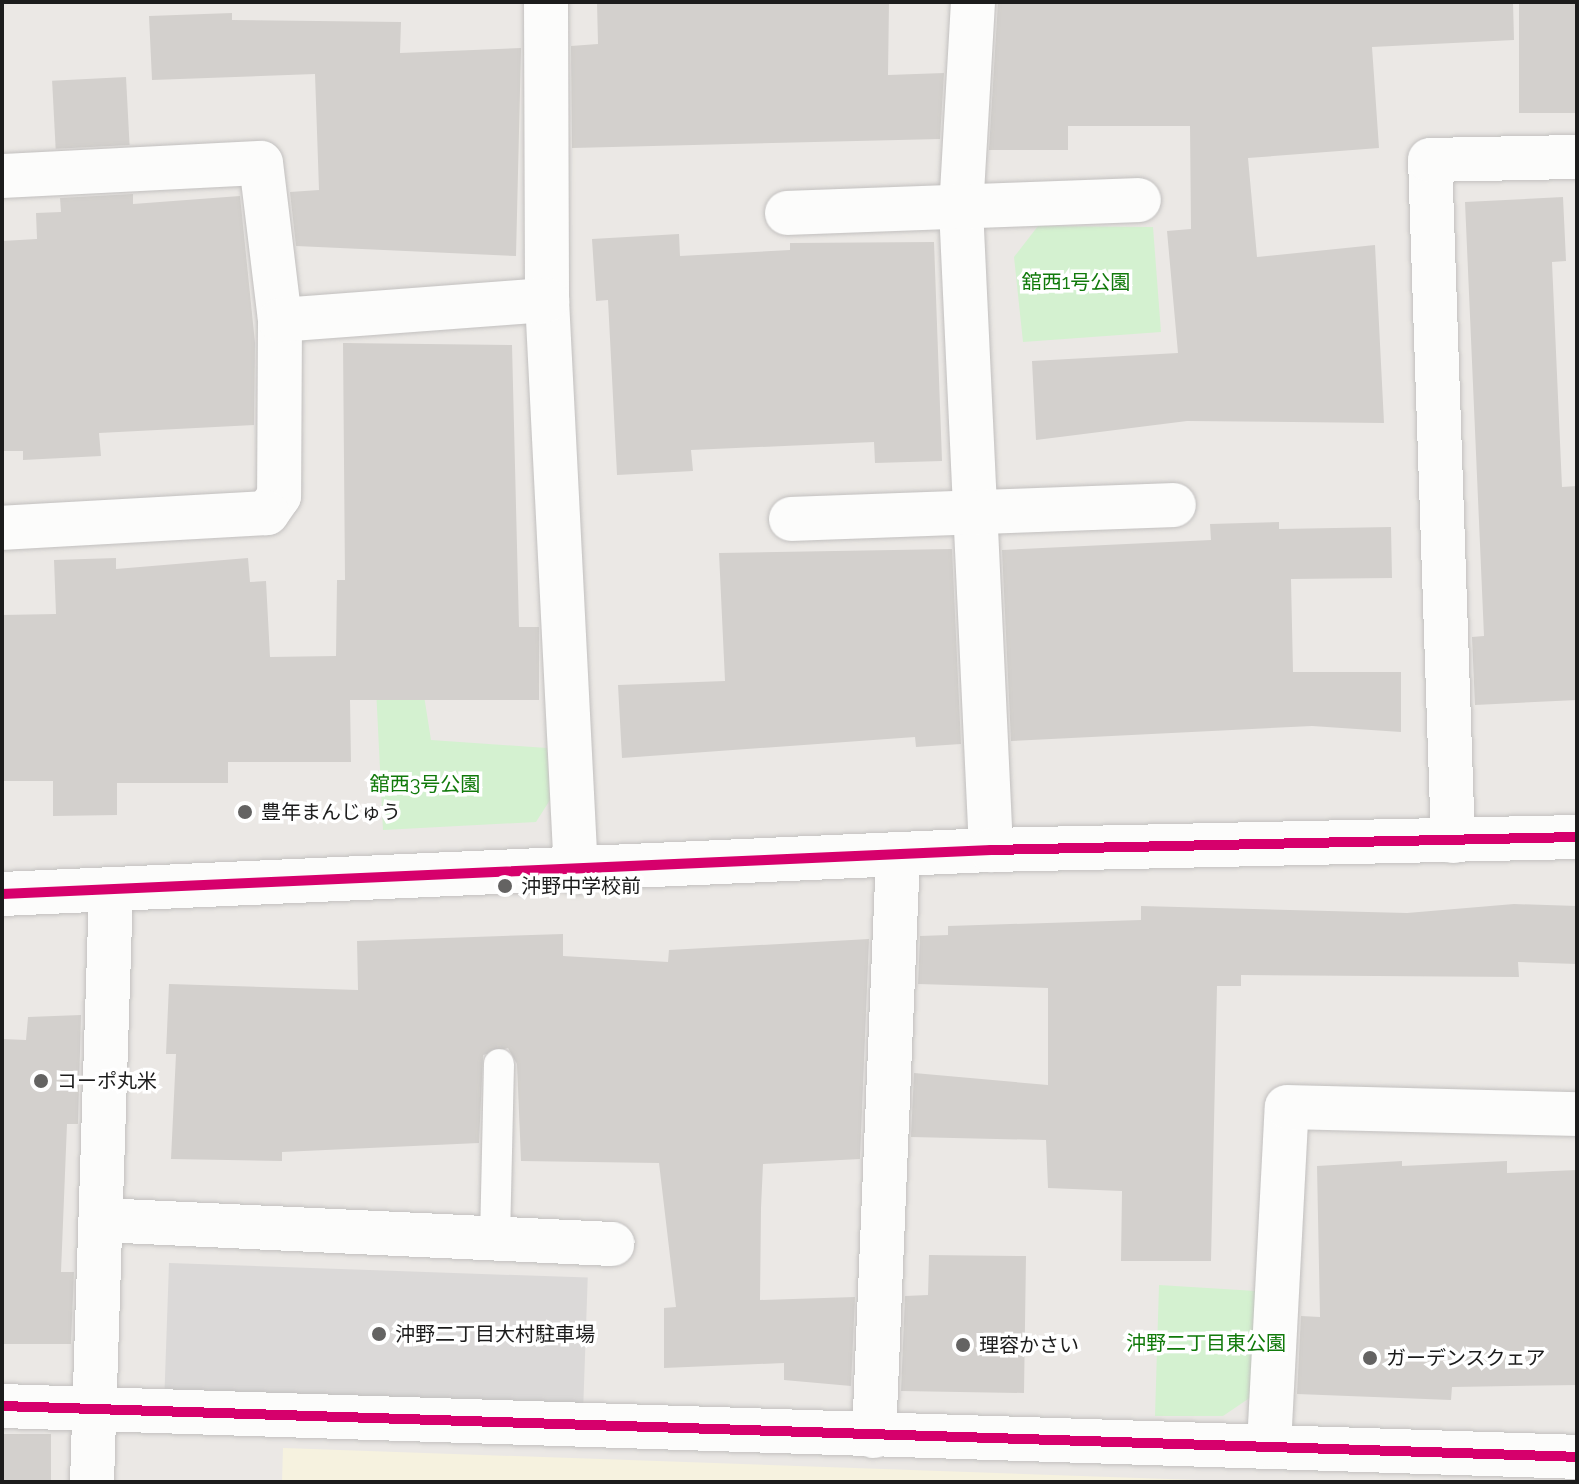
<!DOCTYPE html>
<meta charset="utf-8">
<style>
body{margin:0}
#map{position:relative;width:1579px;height:1484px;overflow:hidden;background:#ebe8e5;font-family:Raleway,"Noto Sans JP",sans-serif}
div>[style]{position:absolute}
.education>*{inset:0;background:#f6f2df}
.park>*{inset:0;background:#d4f1d0}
.parking>*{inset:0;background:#dbd9d8;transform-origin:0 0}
.building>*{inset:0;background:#d3d0cd;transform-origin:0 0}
.roads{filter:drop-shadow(0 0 2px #c2c0bf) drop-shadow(0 0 2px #c2c0bf)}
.service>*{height:30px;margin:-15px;padding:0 15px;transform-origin:15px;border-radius:15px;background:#fcfcfb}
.minor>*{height:44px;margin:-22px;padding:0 22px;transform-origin:22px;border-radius:22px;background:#fcfcfb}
.tertiary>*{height:44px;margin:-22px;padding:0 22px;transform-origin:22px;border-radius:22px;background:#fcfcfb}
.cycleway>*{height:10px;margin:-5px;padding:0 5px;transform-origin:5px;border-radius:5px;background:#d6006c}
.dots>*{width:22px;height:22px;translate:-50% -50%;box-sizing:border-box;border:4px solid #fff;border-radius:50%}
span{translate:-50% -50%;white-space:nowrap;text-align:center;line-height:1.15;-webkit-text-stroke:7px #fff;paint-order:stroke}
.park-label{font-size:20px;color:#117a0b}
.poi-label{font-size:20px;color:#1c1c1c}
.left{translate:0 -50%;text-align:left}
.frame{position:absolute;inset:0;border:4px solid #1c1c1c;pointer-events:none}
</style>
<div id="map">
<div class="education">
<i style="clip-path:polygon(283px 1448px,1255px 1482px,282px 1482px)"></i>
</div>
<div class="park">
<i style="clip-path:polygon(1038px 226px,1153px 227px,1161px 332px,1023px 342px,1014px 257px)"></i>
<i style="clip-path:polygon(422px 683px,431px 740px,547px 748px,550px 800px,536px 822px,383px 830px,376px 688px)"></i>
<i style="clip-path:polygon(1159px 1285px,1256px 1291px,1254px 1395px,1223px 1416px,1155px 1416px)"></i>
</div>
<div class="parking">
<i style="left:169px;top:1263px;width:419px;height:131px;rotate:2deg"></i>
</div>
<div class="building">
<i style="clip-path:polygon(597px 2px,889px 2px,888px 75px,944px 73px,940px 139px,572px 148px,571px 46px,598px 44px)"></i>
<i style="clip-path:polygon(998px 2px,1513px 2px,1514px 40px,1372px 47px,1379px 148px,1248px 158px,1257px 257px,1375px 245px,1384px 423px,1187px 421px,1036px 440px,1032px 361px,1178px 353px,1167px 231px,1191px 229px,1190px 126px,1068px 126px,1068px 150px,989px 150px)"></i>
<i style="left:1519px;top:2px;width:58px;height:111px"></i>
<i style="clip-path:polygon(232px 13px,232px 20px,401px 22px,400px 53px,521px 48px,516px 256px,296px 246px,290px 192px,319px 190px,315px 74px,152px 80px,149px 16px)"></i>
<i style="left:126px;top:77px;width:68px;height:74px;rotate:87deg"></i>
<i style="clip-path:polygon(133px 194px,133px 204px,240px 196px,255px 343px,254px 425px,99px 433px,101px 456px,23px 460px,23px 451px,2px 451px,2px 241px,37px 239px,36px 213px,61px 212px,60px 198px)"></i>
<i style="clip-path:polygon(1563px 197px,1566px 261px,1552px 262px,1562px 487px,1577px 486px,1577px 700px,1475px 705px,1472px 637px,1484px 636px,1465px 202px)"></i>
<i style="clip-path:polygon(679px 234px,680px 256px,790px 250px,790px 243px,934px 242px,942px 461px,875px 463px,874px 442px,691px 450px,693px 471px,617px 475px,608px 300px,596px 301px,592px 239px)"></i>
<i style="clip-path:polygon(343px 343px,512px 345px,519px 627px,539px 627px,539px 700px,350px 700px,351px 762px,228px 762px,228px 783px,117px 783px,117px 815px,53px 816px,53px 781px,2px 781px,2px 615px,56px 614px,54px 560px,116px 558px,116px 569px,248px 558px,250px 582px,266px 581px,270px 657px,336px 656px,337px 580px,345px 580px)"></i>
<i style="clip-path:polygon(1279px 522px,1279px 529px,1391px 527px,1392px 578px,1291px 579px,1293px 672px,1401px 672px,1401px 732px,1312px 726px,1011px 741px,1002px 550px,1211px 540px,1210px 524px)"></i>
<i style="clip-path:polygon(952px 549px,961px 744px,916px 747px,915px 737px,622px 758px,618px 685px,725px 681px,719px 553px)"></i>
<i style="clip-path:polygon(1514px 904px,1577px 906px,1577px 964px,1518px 962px,1519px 977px,1241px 975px,1241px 986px,1217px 986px,1211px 1261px,1121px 1261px,1122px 1191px,1048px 1188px,1046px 1140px,911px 1137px,914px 1073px,1048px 1085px,1048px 988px,918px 984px,920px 936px,948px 935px,948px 926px,1141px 920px,1141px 906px,1407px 913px)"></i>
<i style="clip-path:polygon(563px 934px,563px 956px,668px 962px,669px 950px,869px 939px,860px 1159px,763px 1164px,761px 1208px,760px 1300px,855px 1297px,851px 1386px,784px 1380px,784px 1363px,664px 1368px,664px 1308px,676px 1307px,659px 1163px,521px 1161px,517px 1064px,508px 1048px,483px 1055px,479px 1143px,282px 1152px,282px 1161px,171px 1159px,176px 1054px,166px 1054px,169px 984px,358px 990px,357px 941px)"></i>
<i style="clip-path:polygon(81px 1015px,78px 1124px,67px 1124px,61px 1272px,74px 1272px,71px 1344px,2px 1344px,2px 1039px,26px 1040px,28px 1017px)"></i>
<i style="clip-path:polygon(1402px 1161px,1402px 1166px,1507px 1161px,1507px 1173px,1577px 1170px,1577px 1385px,1452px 1387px,1451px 1400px,1297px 1394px,1301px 1316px,1320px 1317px,1317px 1166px)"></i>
<i style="clip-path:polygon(929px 1255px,1026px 1256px,1024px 1393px,901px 1391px,905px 1296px,928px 1295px)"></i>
<i style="left:2px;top:1434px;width:49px;height:48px"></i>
</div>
<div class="roads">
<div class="service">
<i style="left:495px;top:1240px;width:176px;rotate:-88.7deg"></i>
</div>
<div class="minor">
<i style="left:546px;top:2px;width:298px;rotate:89.8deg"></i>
<i style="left:547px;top:300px;width:573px;rotate:87.1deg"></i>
<i style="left:973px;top:2px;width:206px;rotate:93.3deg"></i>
<i style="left:961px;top:208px;width:643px;rotate:87.32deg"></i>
<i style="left:2px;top:176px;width:259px;rotate:-2.9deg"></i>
<i style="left:261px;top:163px;width:158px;rotate:83.1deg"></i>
<i style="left:280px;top:320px;width:176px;rotate:90.3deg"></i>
<i style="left:279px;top:496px;width:21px;rotate:125deg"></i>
<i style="left:267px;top:513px;width:265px;rotate:176.8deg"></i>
<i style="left:787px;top:213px;width:352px;rotate:-2.1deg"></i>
<i style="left:280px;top:320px;width:268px;rotate:-4.3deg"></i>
<i style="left:791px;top:519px;width:383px;rotate:-2.1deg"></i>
<i style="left:1453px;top:841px;width:681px;rotate:-91.93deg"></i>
<i style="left:1430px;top:160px;width:147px;rotate:-1.2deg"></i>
<i style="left:101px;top:1220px;width:512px;rotate:2.69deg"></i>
<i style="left:2px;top:1406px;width:1576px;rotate:1.85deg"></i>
<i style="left:874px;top:1436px;width:581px;rotate:-87.63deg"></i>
<i style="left:1269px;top:1445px;width:338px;rotate:-87deg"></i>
<i style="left:1287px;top:1107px;width:290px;rotate:1.4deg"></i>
<i style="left:92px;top:1482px;width:591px;rotate:-88.16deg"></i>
</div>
<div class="tertiary">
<i style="left:2px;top:894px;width:990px;rotate:-2.55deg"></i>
<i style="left:991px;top:850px;width:586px;rotate:-1.27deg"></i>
</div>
</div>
<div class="cycleway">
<i style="left:2px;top:894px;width:990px;rotate:-2.55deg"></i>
<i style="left:991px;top:850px;width:586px;rotate:-1.27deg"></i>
<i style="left:2px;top:1406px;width:1576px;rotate:1.85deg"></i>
</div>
<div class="dots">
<i style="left:245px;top:812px;background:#646362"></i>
<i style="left:505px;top:886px;background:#646362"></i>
<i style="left:41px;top:1081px;background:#646362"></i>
<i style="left:379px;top:1334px;background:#646362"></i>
<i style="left:963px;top:1345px;background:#646362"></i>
<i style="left:1370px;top:1358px;background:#646362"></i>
</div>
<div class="park-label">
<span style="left:1076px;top:282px">舘西1号公園</span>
<span style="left:425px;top:784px">舘西3号公園</span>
<span style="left:1206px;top:1343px">沖野二丁目東公園</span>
</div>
<div class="poi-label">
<span class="left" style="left:261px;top:812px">豊年まんじゅう</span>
<span class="left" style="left:521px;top:886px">沖野中学校前</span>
<span class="left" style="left:57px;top:1081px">コーポ丸米</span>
<span class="left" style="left:395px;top:1334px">沖野二丁目大村駐車場</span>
<span class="left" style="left:979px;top:1345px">理容かさい</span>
<span class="left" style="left:1386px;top:1358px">ガーデンスクェア</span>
</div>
<div class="frame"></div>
</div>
